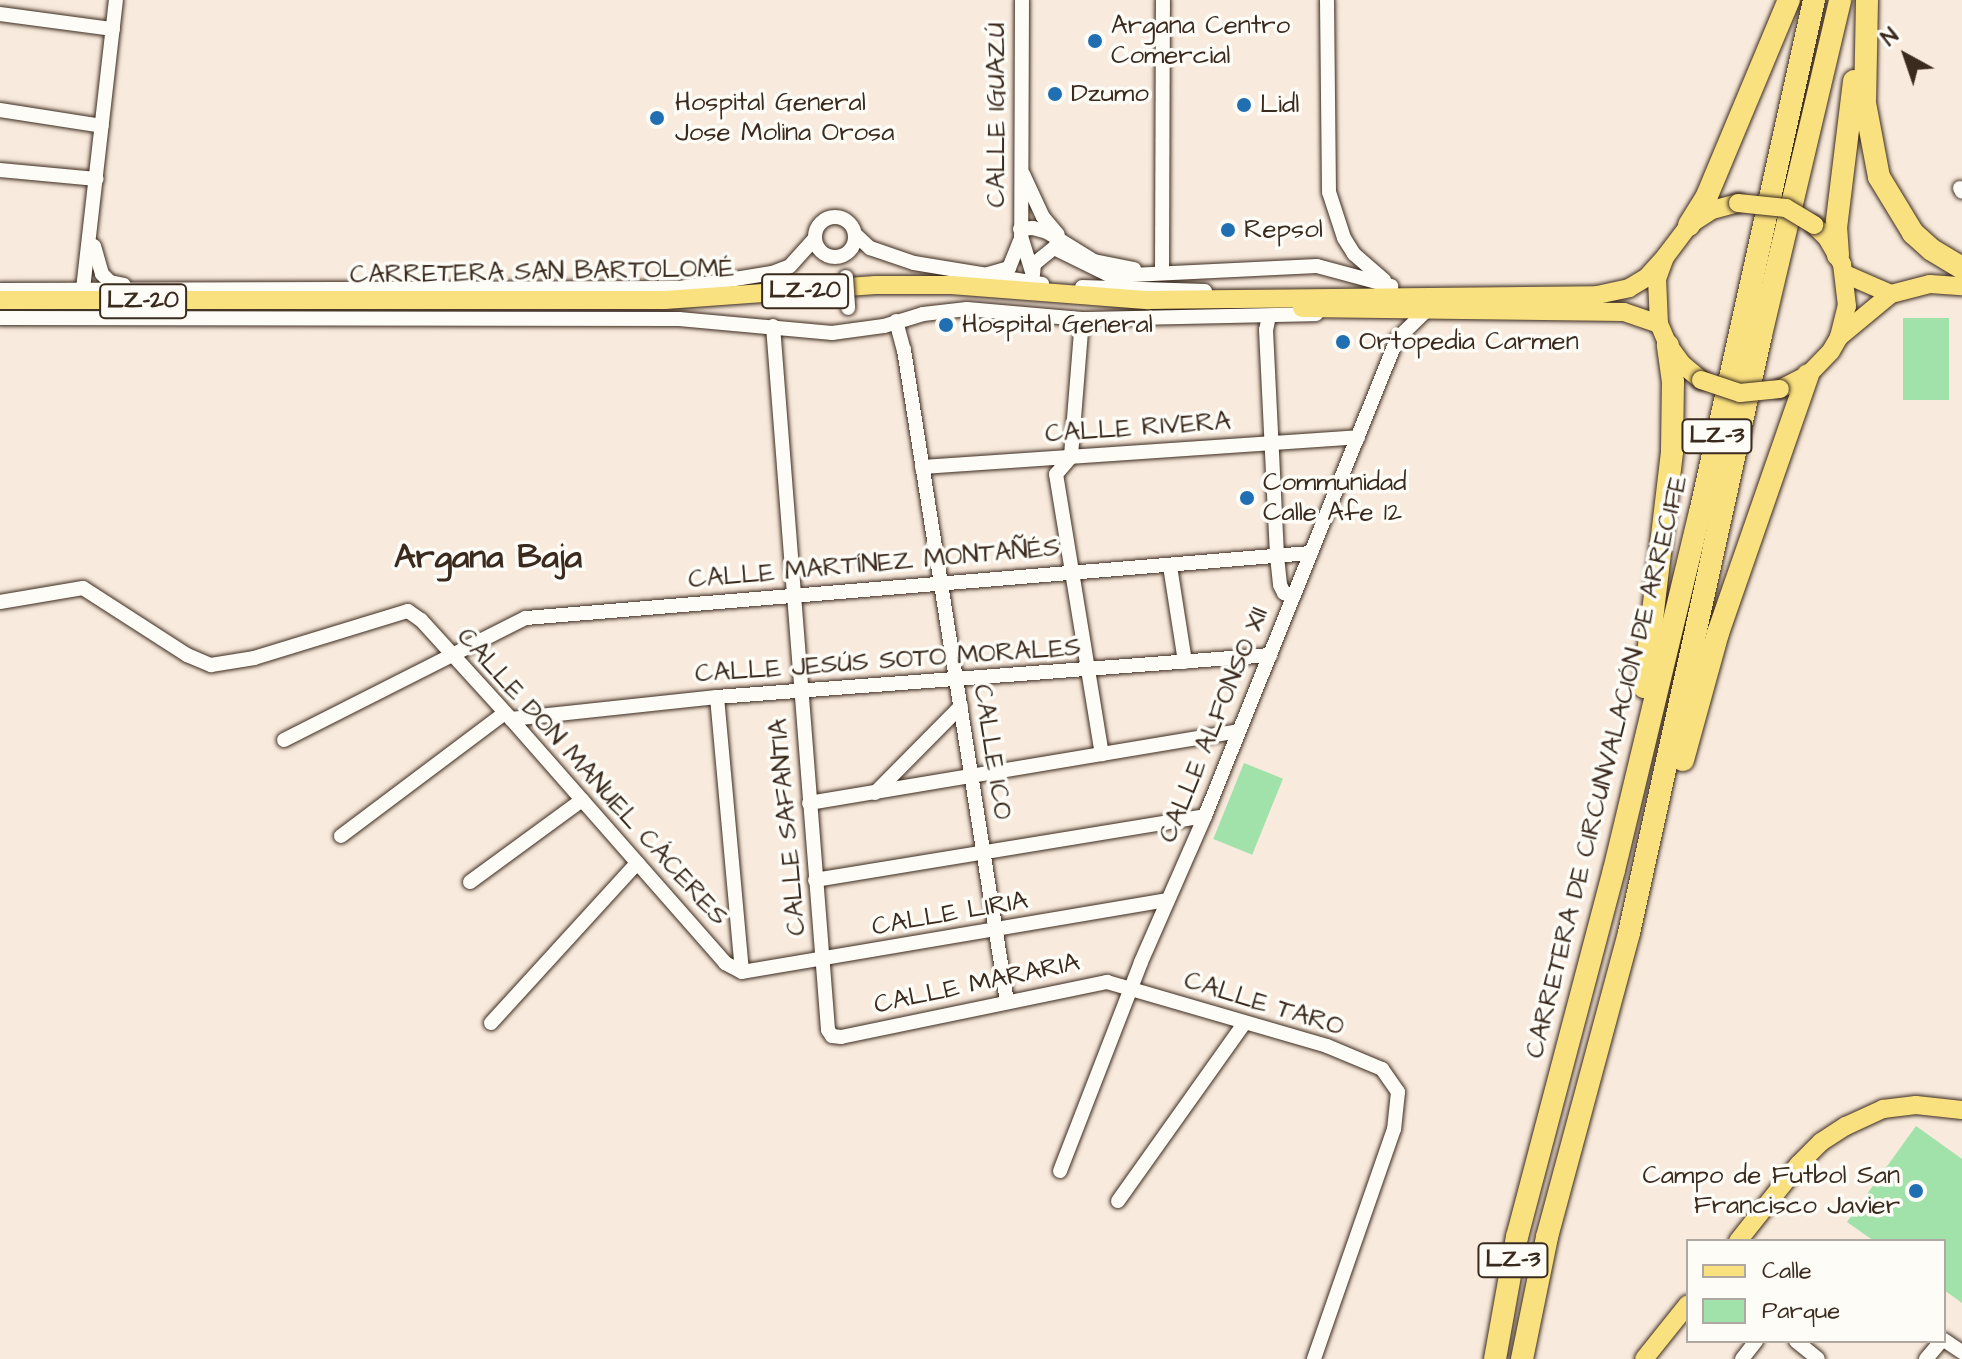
<!DOCTYPE html>
<meta charset="utf-8">
<style>
body{margin:0}
#map{position:relative;width:1962px;height:1359px;overflow:hidden;background:#f8eadc;font-family:"Architects Daughter",sans-serif}
div>[style]{position:absolute}
.green>*{inset:0;background:#a1e1aa;transform-origin:0 0}
.roads{filter:drop-shadow(0 0 2px #3b2a1e) drop-shadow(0 0 2px #3b2a1e)}
.minor>*{height:14px;margin:-7px;padding:0 7px;transform-origin:7px;border-radius:7px;background:#fdfcf7}
.minor>.ring{margin:-7px;padding:0;box-sizing:content-box;background:none;border:14px solid #fdfcf7;border-radius:50%}
.major>*{height:18px;margin:-9px;padding:0 9px;transform-origin:9px;border-radius:9px;background:#fae180}
.highway>*{height:22px;margin:-11px;padding:0 11px;transform-origin:11px;border-radius:11px;background:#fae180}
.bridges{filter:drop-shadow(0 0 2px #3b2a1e) drop-shadow(0 0 2px #3b2a1e)}
.minor-bridge>*{height:14px;margin:-7px;padding:0 7px;transform-origin:7px;border-radius:7px;background:#fdfcf7}
.major-bridge>*{height:18px;margin:-9px;padding:0 9px;transform-origin:9px;border-radius:9px;background:#fae180}
.dots>*{width:22px;height:22px;translate:-50% -50%;box-sizing:border-box;border:4px solid #fdfcf7;border-radius:50%}
span{translate:-50% -50%;white-space:nowrap;text-align:center;line-height:1.15;-webkit-text-stroke:7px #fdfcf7;paint-order:stroke}
.shield-label span{padding:2px 6px;background:#fdfcf7;border:2px solid;border-radius:6px;-webkit-text-stroke-width:0}
.shield-label{font-size:24px;color:#3b2a1e;font-weight:700}
.poi-label{font-size:26px;color:#3b2a1e}
.left{translate:0 -50%;text-align:left}
.right{translate:-100% -50%;text-align:right}
.street-label{font-size:26px;color:#3b2a1e}
.district-label{font-size:34px;color:#3b2a1e;font-weight:700}
.legend{position:absolute;left:1686px;top:1239px;width:260px;height:104px;box-sizing:border-box;background:#fdfcf7;border:2px solid #afa8a0;margin:0;padding:10px 14px;list-style:none;font-size:24px;color:#3b2a1e}
.legend li{display:flex;align-items:center;gap:16px;height:40px}
.legend b{width:40px;border:2px solid #afa8a0}
.north{position:absolute;left:1866px;top:16px;width:80px;height:80px;-webkit-text-stroke:6px #fdfcf7;paint-order:stroke;rotate:320deg;font-size:22px;font-weight:700;line-height:32px;text-align:center;color:#3b2a1e}
.north::after{content:'';display:block;margin:auto;width:28px;height:36px;background:#3b2a1e;clip-path:polygon(50% 0,100% 100%,50% 72%,0 100%)}
</style>
<div id="map">
<div class="green">
<i style="left:1903px;top:318px;width:46px;height:82px"></i>
<i style="left:1244px;top:763px;width:42px;height:82px;rotate:22deg"></i>
<i style="clip-path:polygon(1916px 1126px,1962px 1159px,1962px 1303px,1944px 1290px,1944px 1241px,1874px 1241px,1847px 1222px)"></i>
</div>
<div class="roads">
<div class="minor">
<i style="left:1022px;top:0;width:236px;rotate:90.2deg"></i>
<i style="left:1021px;top:236px;width:39px;rotate:73deg"></i>
<i style="left:1327px;top:0;width:192px;rotate:89.4deg"></i>
<i style="left:1329px;top:192px;width:48px;rotate:71.9deg"></i>
<i style="left:1344px;top:238px;width:19px;rotate:58deg"></i>
<i style="left:1354px;top:254px;width:40px;rotate:41deg"></i>
<i style="left:0;top:14px;width:114px;rotate:7.6deg"></i>
<i style="left:0;top:110px;width:103px;rotate:8.9deg"></i>
<i style="left:0;top:170px;width:97px;rotate:5.3deg"></i>
<i style="left:1023px;top:174px;width:47px;rotate:65.1deg"></i>
<i style="left:1043px;top:217px;width:23px;rotate:50deg"></i>
<i style="left:1960px;top:188px;width:4px;rotate:63deg"></i>
<i class="ring" style="left:815px;top:217px;width:26px;height:26px"></i>
<i style="left:1020px;top:229px;width:13px;rotate:-4deg"></i>
<i style="left:1033px;top:228px;width:15px;rotate:16deg"></i>
<i style="left:1047px;top:232px;width:55px;rotate:31.7deg"></i>
<i style="left:1094px;top:261px;width:41px;rotate:11.3deg"></i>
<i style="left:855px;top:234px;width:21px;rotate:43deg"></i>
<i style="left:870px;top:248px;width:46px;rotate:18.8deg"></i>
<i style="left:914px;top:263px;width:130px;rotate:9.3deg"></i>
<i style="left:94px;top:246px;width:29px;rotate:74deg"></i>
<i style="left:102px;top:274px;width:11px;rotate:45deg"></i>
<i style="left:110px;top:282px;width:14px;rotate:12deg"></i>
<i style="left:1162px;top:272px;width:272px;rotate:-89.8deg"></i>
<i style="left:988px;top:274px;width:22px;rotate:-16deg"></i>
<i style="left:1009px;top:268px;width:29px;rotate:-68deg"></i>
<i style="left:1033px;top:275px;width:11px;rotate:-85deg"></i>
<i style="left:1034px;top:264px;width:26px;rotate:-39deg"></i>
<i style="left:1054px;top:248px;width:64px;rotate:26.2deg"></i>
<i style="left:1111px;top:276px;width:206px;rotate:-2.8deg"></i>
<i style="left:1317px;top:266px;width:77px;rotate:15.1deg"></i>
<i style="left:1082px;top:287px;width:123px;rotate:1.9deg"></i>
<i style="left:83px;top:289px;width:291px;rotate:-83.5deg"></i>
<i style="left:0;top:290px;width:680px;rotate:-0.17deg"></i>
<i style="left:680px;top:288px;width:93px;rotate:-9.3deg"></i>
<i style="left:772px;top:273px;width:19px;rotate:-21deg"></i>
<i style="left:790px;top:266px;width:36px;rotate:-48deg"></i>
<i style="left:1269px;top:316px;width:14px;rotate:102deg"></i>
<i style="left:1266px;top:330px;width:226px;rotate:87.2deg"></i>
<i style="left:1277px;top:556px;width:29px;rotate:84deg"></i>
<i style="left:1280px;top:585px;width:9px;rotate:63deg"></i>
<i style="left:1284px;top:593px;width:9px;rotate:18deg"></i>
<i style="left:0;top:318px;width:679px;rotate:0.08deg"></i>
<i style="left:679px;top:319px;width:154px;rotate:5.2deg"></i>
<i style="left:832px;top:333px;width:52px;rotate:-7.7deg"></i>
<i style="left:884px;top:326px;width:41px;rotate:-17.1deg"></i>
<i style="left:923px;top:314px;width:44px;rotate:-6.5deg"></i>
<i style="left:967px;top:309px;width:115px;rotate:5deg"></i>
<i style="left:1082px;top:319px;width:234px;rotate:-1.2deg"></i>
<i style="left:1082px;top:319px;width:138px;rotate:94.6deg"></i>
<i style="left:1071px;top:457px;width:23px;rotate:131deg"></i>
<i style="left:1056px;top:474px;width:284px;rotate:80.7deg"></i>
<i style="left:896px;top:321px;width:30px;rotate:75deg"></i>
<i style="left:904px;top:350px;width:660px;rotate:81.02deg"></i>
<i style="left:773px;top:326px;width:706px;rotate:85.53deg"></i>
<i style="left:828px;top:1030px;width:7px;rotate:56deg"></i>
<i style="left:832px;top:1036px;width:9px;rotate:6deg"></i>
<i style="left:841px;top:1037px;width:272px;rotate:-11.7deg"></i>
<i style="left:1107px;top:982px;width:229px;rotate:16.2deg"></i>
<i style="left:1327px;top:1046px;width:60px;rotate:22.7deg"></i>
<i style="left:1382px;top:1069px;width:28px;rotate:55deg"></i>
<i style="left:1398px;top:1092px;width:37px;rotate:96deg"></i>
<i style="left:1394px;top:1129px;width:244px;rotate:109.2deg"></i>
<i style="left:922px;top:467px;width:437px;rotate:-3.9deg"></i>
<i style="left:1170px;top:566px;width:97px;rotate:81.1deg"></i>
<i style="left:0;top:602px;width:84px;rotate:-9.6deg"></i>
<i style="left:83px;top:588px;width:124px;rotate:32.8deg"></i>
<i style="left:187px;top:655px;width:26px;rotate:23deg"></i>
<i style="left:211px;top:665px;width:44px;rotate:-9.2deg"></i>
<i style="left:254px;top:658px;width:161px;rotate:-17deg"></i>
<i style="left:408px;top:611px;width:16px;rotate:35deg"></i>
<i style="left:421px;top:620px;width:134px;rotate:47.7deg"></i>
<i style="left:511px;top:719px;width:325px;rotate:48.7deg"></i>
<i style="left:725px;top:963px;width:19px;rotate:28deg"></i>
<i style="left:717px;top:697px;width:276px;rotate:84.8deg"></i>
<i style="left:511px;top:719px;width:207px;rotate:-6.1deg"></i>
<i style="left:717px;top:697px;width:555px;rotate:-4.34deg"></i>
<i style="left:284px;top:740px;width:271px;rotate:-26.8deg"></i>
<i style="left:526px;top:618px;width:787px;rotate:-4.74deg"></i>
<i style="left:875px;top:793px;width:122px;rotate:-45.3deg"></i>
<i style="left:809px;top:803px;width:434px;rotate:-9.5deg"></i>
<i style="left:341px;top:836px;width:205px;rotate:-36.9deg"></i>
<i style="left:815px;top:880px;width:395px;rotate:-9.3deg"></i>
<i style="left:470px;top:882px;width:139px;rotate:-36.2deg"></i>
<i style="left:742px;top:972px;width:431px;rotate:-9.6deg"></i>
<i style="left:491px;top:1023px;width:217px;rotate:-47.6deg"></i>
<i style="left:1060px;top:1171px;width:224px;rotate:-68.8deg"></i>
<i style="left:1141px;top:962px;width:159px;rotate:-66.3deg"></i>
<i style="left:1205px;top:816px;width:514px;rotate:-68.07deg"></i>
<i style="left:1397px;top:339px;width:43px;rotate:-44.1deg"></i>
<i style="left:1118px;top:1201px;width:217px;rotate:-54.6deg"></i>
<i style="left:1944px;top:1340px;width:22px;rotate:34deg"></i>
<i style="left:1796px;top:1341px;width:28px;rotate:39deg"></i>
<i style="left:1742px;top:1359px;width:23px;rotate:-52deg"></i>
<i style="left:1926px;top:1359px;width:23px;rotate:-50deg"></i>
</div>
<div class="major">
<i style="left:1845px;top:274px;width:50px;rotate:23.5deg"></i>
<i style="left:0;top:300px;width:665px"></i>
<i style="left:665px;top:300px;width:211px;rotate:-4.1deg"></i>
<i style="left:875px;top:285px;width:76px"></i>
<i style="left:951px;top:285px;width:198px;rotate:4.4deg"></i>
<i style="left:1148px;top:300px;width:449px;rotate:-0.6deg"></i>
<i style="left:1597px;top:295px;width:33px;rotate:-12deg"></i>
<i style="left:1629px;top:288px;width:21px;rotate:-31deg"></i>
<i style="left:1647px;top:277px;width:27px;rotate:-48deg"></i>
<i style="left:1302px;top:308px;width:322px;rotate:0.7deg"></i>
<i style="left:1624px;top:312px;width:37px;rotate:19deg"></i>
<i style="left:1839px;top:337px;width:67px;rotate:-39.6deg"></i>
<i style="left:1891px;top:294px;width:40px;rotate:-14.4deg"></i>
<i style="left:1930px;top:284px;width:32px;rotate:4deg"></i>
<i style="left:1701px;top:380px;width:25px;rotate:-140deg"></i>
<i style="left:1682px;top:364px;width:24px;rotate:-126deg"></i>
<i style="left:1668px;top:345px;width:23px;rotate:-113deg"></i>
<i style="left:1659px;top:324px;width:45px;rotate:-92.5deg"></i>
<i style="left:1657px;top:279px;width:23px;rotate:-70deg"></i>
<i style="left:1665px;top:257px;width:40px;rotate:-53deg"></i>
<i style="left:1689px;top:225px;width:27px;rotate:-33deg"></i>
<i style="left:1712px;top:210px;width:27px;rotate:-15deg"></i>
<i style="left:1780px;top:389px;width:31px;rotate:-27deg"></i>
<i style="left:1808px;top:375px;width:33px;rotate:-46deg"></i>
<i style="left:1831px;top:351px;width:16px;rotate:-60deg"></i>
<i style="left:1839px;top:337px;width:32px;rotate:-76deg"></i>
<i style="left:1847px;top:306px;width:42px;rotate:-96.8deg"></i>
<i style="left:1842px;top:264px;width:30px;rotate:-120deg"></i>
<i style="left:1827px;top:238px;width:18px;rotate:-135deg"></i>
<i style="left:1738px;top:1241px;width:98px;rotate:-51.6deg"></i>
<i style="left:1799px;top:1164px;width:31px;rotate:-45deg"></i>
<i style="left:1821px;top:1142px;width:30px;rotate:-33deg"></i>
<i style="left:1846px;top:1126px;width:41px;rotate:-24.7deg"></i>
<i style="left:1883px;top:1109px;width:33px;rotate:-7deg"></i>
<i style="left:1916px;top:1105px;width:46px;rotate:6.2deg"></i>
<i style="left:1644px;top:1359px;width:70px;rotate:-51.3deg"></i>
</div>
<div class="highway">
<i style="left:1867px;top:0;width:103px;rotate:91.1deg"></i>
<i style="left:1865px;top:103px;width:75px;rotate:79.3deg"></i>
<i style="left:1879px;top:177px;width:66px;rotate:58.7deg"></i>
<i style="left:1913px;top:233px;width:25px;rotate:42deg"></i>
<i style="left:1932px;top:250px;width:35px;rotate:31deg"></i>
<i style="left:1689px;top:225px;width:32px;rotate:-58deg"></i>
<i style="left:1706px;top:198px;width:215px;rotate:-67.3deg"></i>
<i style="left:1838px;top:255px;width:27px;rotate:-94deg"></i>
<i style="left:1836px;top:228px;width:148px;rotate:-83deg"></i>
<i style="left:1644px;top:687px;width:238px;rotate:-83.2deg"></i>
<i style="left:1672px;top:451px;width:69px;rotate:-89.2deg"></i>
<i style="left:1673px;top:382px;width:37px;rotate:-98deg"></i>
<i style="left:1683px;top:760px;width:132px;rotate:-74.6deg"></i>
<i style="left:1718px;top:633px;width:273px;rotate:-70.8deg"></i>
<i style="left:1495px;top:1359px;width:124px;rotate:-79.8deg"></i>
<i style="left:1517px;top:1237px;width:380px;rotate:-75.2deg"></i>
<i style="left:1614px;top:870px;width:367px;rotate:-76.5deg"></i>
<i style="left:1700px;top:513px;width:526px;rotate:-77.47deg"></i>
<i style="left:1522px;top:1359px;width:125px;rotate:-78.4deg"></i>
<i style="left:1547px;top:1237px;width:315px;rotate:-74.9deg"></i>
<i style="left:1629px;top:933px;width:612px;rotate:-77.55deg"></i>
<i style="left:1761px;top:335px;width:344px;rotate:-76.7deg"></i>
</div>
</div>
<div class="bridges">
<div class="minor-bridge">
<i style="left:846px;top:277px;width:31px;rotate:86deg"></i>
</div>
<div class="major-bridge">
<i style="left:1738px;top:203px;width:48px;rotate:5.9deg"></i>
<i style="left:1786px;top:208px;width:33px;rotate:31deg"></i>
<i style="left:1701px;top:380px;width:41px;rotate:18.4deg"></i>
<i style="left:1740px;top:393px;width:40px;rotate:-5.7deg"></i>
</div>
</div>
<div class="dots">
<i style="left:1095px;top:41px;background:#1f6fb2"></i>
<i style="left:1055px;top:94px;background:#1f6fb2"></i>
<i style="left:1244px;top:105px;background:#1f6fb2"></i>
<i style="left:657px;top:118px;background:#1f6fb2"></i>
<i style="left:1228px;top:230px;background:#1f6fb2"></i>
<i style="left:946px;top:325px;background:#1f6fb2"></i>
<i style="left:1343px;top:342px;background:#1f6fb2"></i>
<i style="left:1247px;top:498px;background:#1f6fb2"></i>
<i style="left:1916px;top:1191px;background:#1f6fb2"></i>
</div>
<div class="shield-label">
<span style="left:805px;top:291px">LZ-20</span>
<span style="left:143px;top:301px">LZ-20</span>
<span style="left:1717px;top:436px">LZ-3</span>
<span style="left:1513px;top:1260px">LZ-3</span>
</div>
<div class="poi-label">
<span class="left" style="left:1111px;top:41px">Argana Centro<br>Comercial</span>
<span class="left" style="left:1071px;top:94px">Dzumo</span>
<span class="left" style="left:675px;top:118px">Hospital General<br>Jose Molina Orosa</span>
<span class="left" style="left:1260px;top:105px">Lidl</span>
<span class="left" style="left:1244px;top:230px">Repsol</span>
<span class="left" style="left:962px;top:325px">Hospital General</span>
<span class="left" style="left:1359px;top:342px">Ortopedia Carmen</span>
<span class="left" style="left:1263px;top:498px">Communidad<br>Calle Afe 12</span>
<span class="right" style="left:1900px;top:1191px">Campo de Futbol San<br>Francisco Javier</span>
</div>
<div class="street-label">
<span style="left:997px;top:115px;rotate:-90deg">CALLE IGUAZÚ</span>
<span style="left:542px;top:272px;rotate:-1deg">CARRETERA SAN BARTOLOMÉ</span>
<span style="left:1138px;top:428px;rotate:-4deg">CALLE RIVERA</span>
<span style="left:874px;top:564px;rotate:-5deg">CALLE MARTÍNEZ MONTAÑÉS</span>
<span style="left:888px;top:661px;rotate:-4deg">CALLE JESÚS SOTO MORALES</span>
<span style="left:1214px;top:725px;rotate:-68deg">CALLE ALFONSO XII</span>
<span style="left:992px;top:752px;rotate:81deg">CALLE ICO</span>
<span style="left:1607px;top:767px;rotate:-76deg">CARRETERA DE CIRCUNVALACIÓN DE ARRECIFE</span>
<span style="left:592px;top:777px;rotate:48deg">CALLE DON MANUEL CÁCERES</span>
<span style="left:788px;top:827px;rotate:-95deg">CALLE SAFANTIA</span>
<span style="left:950px;top:914px;rotate:-10deg">CALLE LIRIA</span>
<span style="left:977px;top:984px;rotate:-12deg">CALLE MARARIA</span>
<span style="left:1264px;top:1004px;rotate:17deg">CALLE TARO</span>
</div>
<div class="district-label">
<span style="left:488px;top:558px">Argana Baja</span>
</div>
<ul class="legend">
<li><b style="height:10px;background:#fae180"></b>Calle</li>
<li><b style="height:22px;background:#a1e1aa"></b>Parque</li>
</ul>
<div class="north">N</div>
</div>
